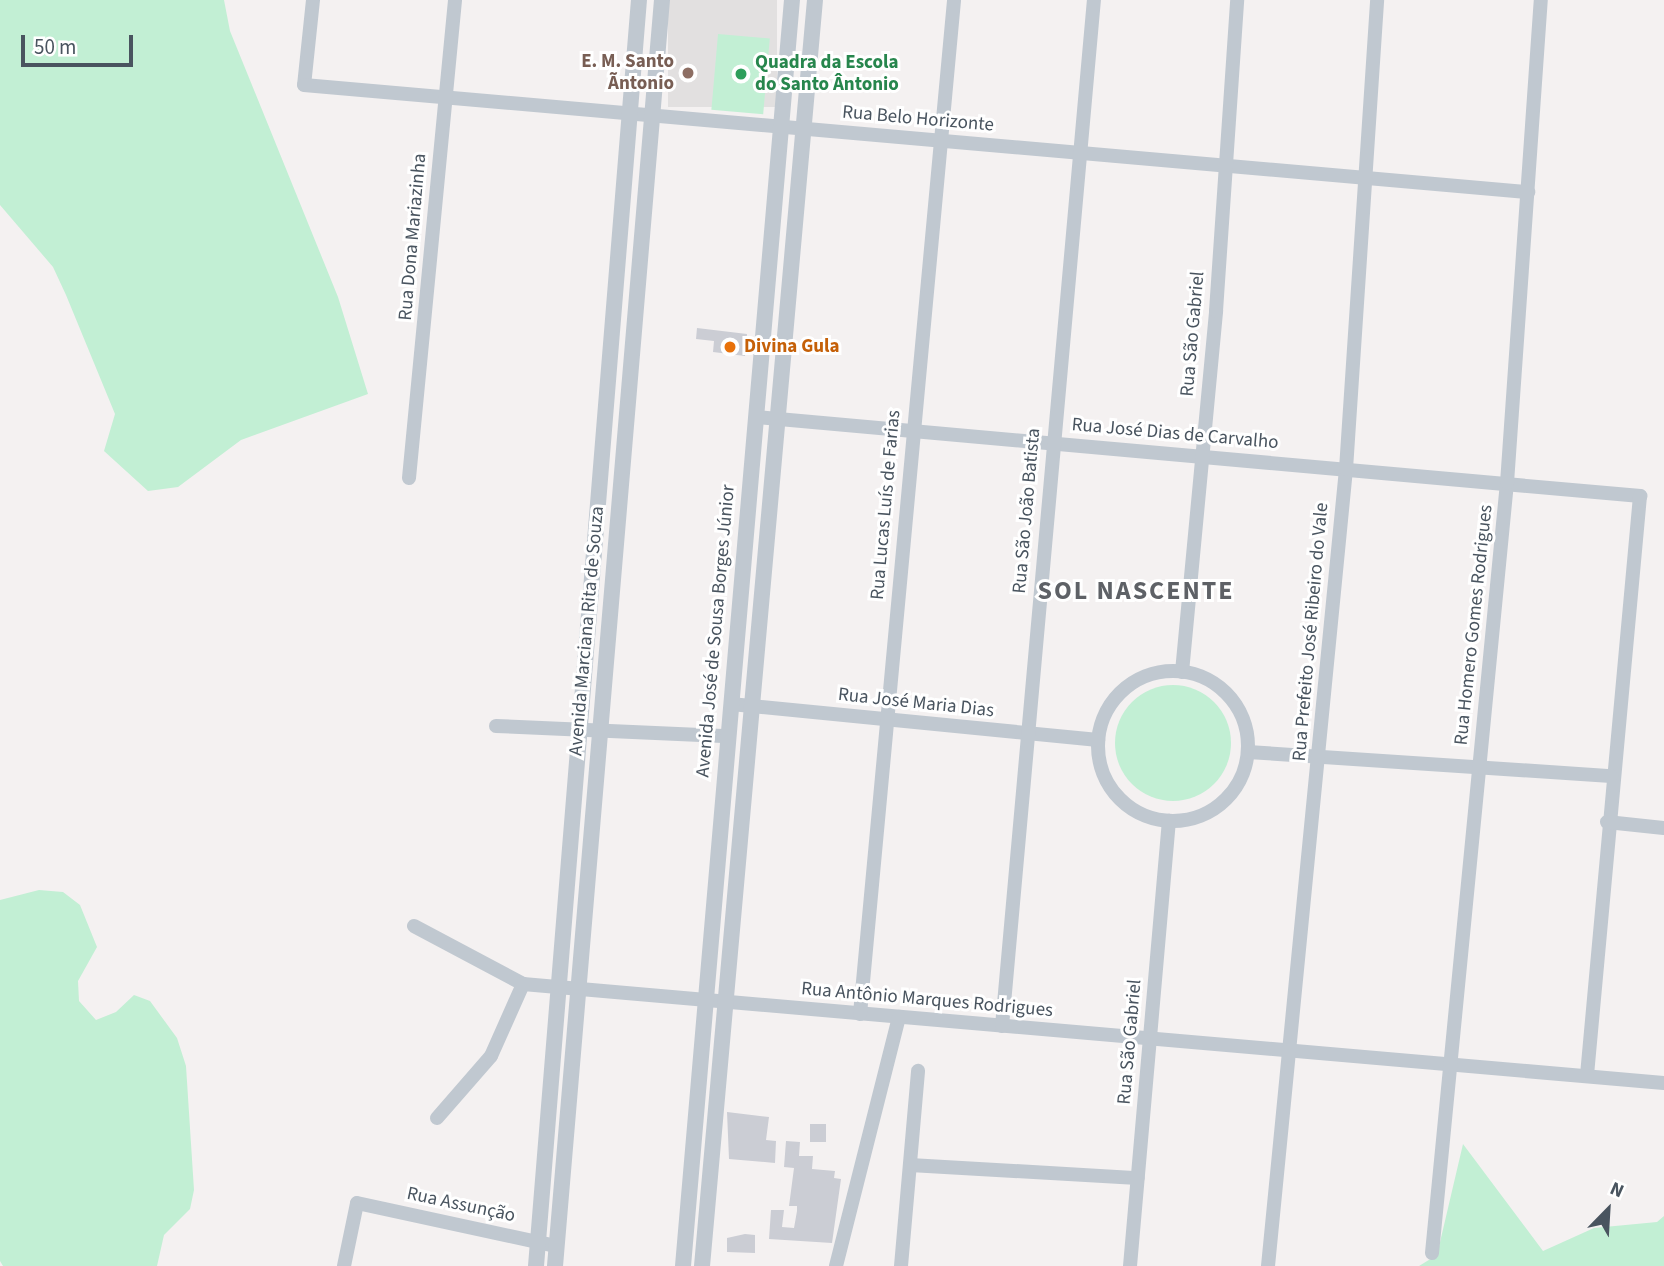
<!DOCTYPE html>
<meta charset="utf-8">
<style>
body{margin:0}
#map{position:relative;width:1664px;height:1266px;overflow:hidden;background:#f4f1f1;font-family:"Source Sans 3",sans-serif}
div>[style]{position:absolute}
.education>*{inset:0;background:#e2e0e0;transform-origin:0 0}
.green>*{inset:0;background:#c2efd4;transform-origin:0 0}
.round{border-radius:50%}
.building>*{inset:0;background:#cbcdd4;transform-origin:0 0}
.minor>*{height:14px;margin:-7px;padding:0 7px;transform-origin:7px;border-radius:7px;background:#c0c8d0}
.minor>.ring{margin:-7px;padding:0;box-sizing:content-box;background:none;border:14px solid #c0c8d0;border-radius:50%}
.tertiary>*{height:16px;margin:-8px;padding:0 8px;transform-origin:8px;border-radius:8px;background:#c0c8d0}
.dots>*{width:19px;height:19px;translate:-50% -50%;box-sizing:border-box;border:4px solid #fff;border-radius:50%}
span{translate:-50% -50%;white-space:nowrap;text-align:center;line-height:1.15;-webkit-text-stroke:6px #fff;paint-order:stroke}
.education-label{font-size:19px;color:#785e54;font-weight:700}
.right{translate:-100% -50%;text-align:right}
.leisure-label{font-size:19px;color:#27864d;font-weight:700}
.left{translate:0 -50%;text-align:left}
.street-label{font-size:19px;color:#49545f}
.food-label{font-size:19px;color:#c56008;font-weight:700}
.district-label{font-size:26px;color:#5e6166;font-weight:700;letter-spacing:2px}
.north{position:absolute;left:1573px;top:1175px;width:70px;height:70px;-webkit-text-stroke:5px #fff;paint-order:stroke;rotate:24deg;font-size:19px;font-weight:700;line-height:28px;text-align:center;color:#49545f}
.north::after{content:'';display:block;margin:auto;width:24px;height:32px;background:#49545f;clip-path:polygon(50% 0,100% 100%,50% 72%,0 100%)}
.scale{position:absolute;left:21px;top:35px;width:112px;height:32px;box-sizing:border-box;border:4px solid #49545f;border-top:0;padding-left:9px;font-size:21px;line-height:24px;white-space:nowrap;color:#49545f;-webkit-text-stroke:5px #fff;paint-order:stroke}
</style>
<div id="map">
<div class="education">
<i style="left:668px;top:0;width:109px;height:107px"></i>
</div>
<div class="green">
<i style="clip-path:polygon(0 0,224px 0,230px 31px,338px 297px,368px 394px,241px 440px,178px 487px,148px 491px,104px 451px,115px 414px,66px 295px,53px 267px,0 205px)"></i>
<i style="left:718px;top:34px;width:52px;height:76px;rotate:5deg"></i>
<i class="round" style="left:1115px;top:685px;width:116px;height:116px"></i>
<i style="clip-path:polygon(39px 890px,63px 892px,80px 905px,97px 947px,78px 981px,79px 1001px,96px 1020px,116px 1012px,134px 995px,150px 1001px,177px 1038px,186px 1066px,194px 1190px,190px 1209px,164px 1235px,157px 1266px,3px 1266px,0 1261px,0 900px)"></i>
<i style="clip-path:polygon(1463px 1144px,1543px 1251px,1594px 1228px,1657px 1222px,1664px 1216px,1664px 1266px,1419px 1266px,1437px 1255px)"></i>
</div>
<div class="building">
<i style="clip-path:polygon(697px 328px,747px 334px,745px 356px,713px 352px,714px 341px,696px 339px)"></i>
<i style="clip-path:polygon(727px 1112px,769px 1117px,766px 1140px,776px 1141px,775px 1163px,729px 1159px)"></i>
<i style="left:810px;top:1124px;width:16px;height:18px"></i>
<i style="clip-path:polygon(786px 1141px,800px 1142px,799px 1156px,813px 1156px,812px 1169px,835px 1171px,834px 1178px,841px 1179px,832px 1243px,769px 1239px,771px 1210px,784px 1210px,782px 1227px,794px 1228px,797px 1211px,797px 1206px,789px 1206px,794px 1168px,784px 1167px)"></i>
<i style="clip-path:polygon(745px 1234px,755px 1235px,755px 1253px,727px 1252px,727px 1238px)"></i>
</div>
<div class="minor">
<i style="left:313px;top:0;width:85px;rotate:96deg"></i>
<i style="left:304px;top:85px;width:1229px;rotate:5deg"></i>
<i style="left:756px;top:417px;width:888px;rotate:5.11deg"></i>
<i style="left:1640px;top:496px;width:581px;rotate:95.23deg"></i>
<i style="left:409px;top:478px;width:480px;rotate:-84.5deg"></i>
<i class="ring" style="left:1098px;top:671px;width:136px;height:136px"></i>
<i style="left:1182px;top:672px;width:363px;rotate:-84.6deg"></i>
<i style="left:1216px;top:311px;width:312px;rotate:-86.1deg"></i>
<i style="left:731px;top:704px;width:369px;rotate:5.6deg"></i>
<i style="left:496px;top:726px;width:233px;rotate:2.5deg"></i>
<i style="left:1248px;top:752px;width:364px;rotate:3.8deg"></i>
<i style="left:1607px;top:822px;width:57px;rotate:6deg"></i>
<i style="left:414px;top:926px;width:123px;rotate:28deg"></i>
<i style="left:523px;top:984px;width:1145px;rotate:4.96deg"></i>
<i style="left:860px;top:1014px;width:1018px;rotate:-84.7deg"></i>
<i style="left:1002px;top:1026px;width:1030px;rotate:-84.88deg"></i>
<i style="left:437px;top:1118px;width:82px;rotate:-48.9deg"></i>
<i style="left:491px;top:1056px;width:79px;rotate:-66deg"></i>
<i style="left:910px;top:1165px;width:228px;rotate:3.3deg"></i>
<i style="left:1432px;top:1253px;width:774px;rotate:-84.44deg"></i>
<i style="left:1507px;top:483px;width:484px;rotate:-86deg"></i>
<i style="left:344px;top:1266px;width:64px;rotate:-78.3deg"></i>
<i style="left:357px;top:1203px;width:204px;rotate:12.2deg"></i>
<i style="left:836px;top:1266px;width:257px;rotate:-75.8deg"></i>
<i style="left:901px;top:1266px;width:196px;rotate:-85deg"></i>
<i style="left:1130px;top:1266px;width:447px;rotate:-85deg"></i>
<i style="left:1268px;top:1266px;width:801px;rotate:-84.41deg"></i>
<i style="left:1346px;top:469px;width:470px;rotate:-86.2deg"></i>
</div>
<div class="tertiary">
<i style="left:536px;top:1266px;width:1270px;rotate:-85.35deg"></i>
<i style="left:555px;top:1266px;width:1271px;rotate:-85.17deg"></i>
<i style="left:683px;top:1266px;width:1271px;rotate:-85.08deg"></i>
<i style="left:702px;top:1266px;width:1271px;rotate:-84.9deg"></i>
</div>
<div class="dots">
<i style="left:688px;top:73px;background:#8d6e63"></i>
<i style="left:741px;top:74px;background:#2e9e5b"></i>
<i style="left:730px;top:347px;background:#e8710a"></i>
</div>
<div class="education-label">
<span class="right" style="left:674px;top:73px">E. M. Santo<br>Ãntonio</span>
</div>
<div class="leisure-label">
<span class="left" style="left:755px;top:74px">Quadra da Escola<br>do Santo Ântonio</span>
</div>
<div class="street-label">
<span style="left:918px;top:119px;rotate:5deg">Rua Belo Horizonte</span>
<span style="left:413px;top:237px;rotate:-85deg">Rua Dona Mariazinha</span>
<span style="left:1193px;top:334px;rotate:-85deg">Rua São Gabriel</span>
<span style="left:1175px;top:434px;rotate:5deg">Rua José Dias de Carvalho</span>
<span style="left:886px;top:505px;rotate:-85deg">Rua Lucas Luís de Farias</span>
<span style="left:1027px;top:511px;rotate:-85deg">Rua São João Batista</span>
<span style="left:1474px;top:625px;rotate:-84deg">Rua Homero Gomes Rodrigues</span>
<span style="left:587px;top:631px;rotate:-85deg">Avenida Marciana Rita de Souza</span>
<span style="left:716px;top:631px;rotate:-85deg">Avenida José de Sousa Borges Júnior</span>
<span style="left:1311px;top:632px;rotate:-85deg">Rua Prefeito José Ribeiro do Vale</span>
<span style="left:916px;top:703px;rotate:6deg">Rua José Maria Dias</span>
<span style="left:927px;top:1000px;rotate:5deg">Rua Antônio Marques Rodrigues</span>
<span style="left:1130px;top:1042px;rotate:-85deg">Rua São Gabriel</span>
<span style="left:461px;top:1205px;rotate:12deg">Rua Assunção</span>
</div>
<div class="food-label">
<span class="left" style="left:744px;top:347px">Divina Gula</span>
</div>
<div class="district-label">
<span style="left:1136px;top:591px">SOL NASCENTE</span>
</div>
<div class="north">N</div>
<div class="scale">50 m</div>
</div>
